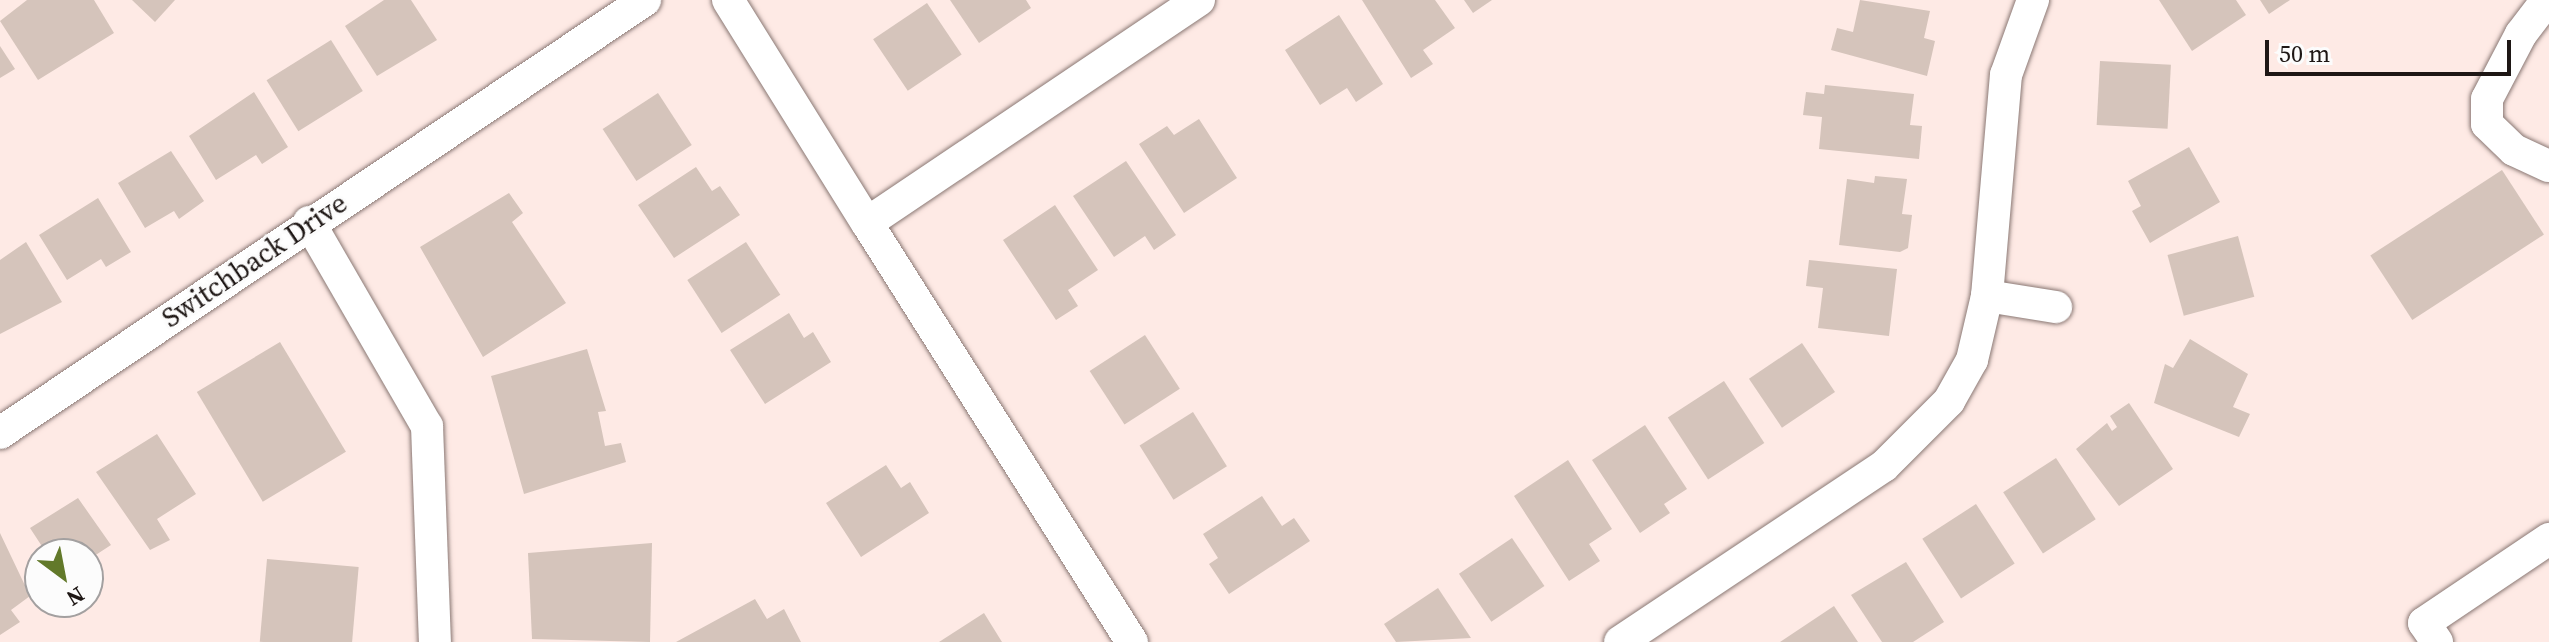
<!DOCTYPE html>
<style>
body{margin:0}
#map{position:relative;width:2549px;height:642px;overflow:hidden;background:#feeae5;font-family:"Source Serif 4",serif}
div>[style]{position:absolute}
.building>*{inset:0;background:#d5c4bb;transform-origin:0 0}
.roads{filter:drop-shadow(0 0 2px #8a7874) drop-shadow(0 0 2px #8a7874)}
.minor>*{height:32px;margin:-16px;padding:0 16px;transform-origin:16px;border-radius:16px;background:#fff}
span{translate:-50% -50%;white-space:nowrap;text-align:center;line-height:1.15;-webkit-text-stroke:6px #fcfcfc;paint-order:stroke}
.street-label{font-size:28px;color:#1e1715}
.north{position:absolute;left:24px;top:538px;width:80px;height:80px;box-sizing:border-box;background:#fcfcfc;border:2px solid #a3a0a0;border-radius:50%;rotate:148deg;font-size:22px;font-weight:700;line-height:32px;text-align:center;color:#1e1715}
.north::after{content:'';display:block;margin:auto;width:28px;height:36px;background:#62792a;clip-path:polygon(50% 0,100% 100%,50% 72%,0 100%)}
.scale{position:absolute;left:2265px;top:40px;width:246px;height:36px;box-sizing:border-box;border:4px solid #1e1715;border-top:0;padding-left:10px;font-size:24px;line-height:28px;white-space:nowrap;color:#1e1715;-webkit-text-stroke:6px #fcfcfc;paint-order:stroke}
</style>
<div id="map">
<div class="building">
<i style="clip-path:polygon(27px 0,94px 0,114px 33px,38px 80px,0 21px)"></i>
<i style="clip-path:polygon(132px 0,175px 0,155px 22px)"></i>
<i style="clip-path:polygon(384px 0,411px 0,437px 40px,377px 76px,345px 26px)"></i>
<i style="clip-path:polygon(950px 0,1026px 0,1031px 8px,979px 43px)"></i>
<i style="clip-path:polygon(1362px 0,1435px 0,1455px 28px,1423px 50px,1433px 64px,1411px 78px)"></i>
<i style="clip-path:polygon(1464px 0,1492px 0,1473px 13px)"></i>
<i style="clip-path:polygon(1860px 0,1930px 11px,1924px 38px,1935px 41px,1927px 76px,1831px 50px,1837px 28px,1853px 32px)"></i>
<i style="clip-path:polygon(2159px 0,2236px 0,2246px 15px,2192px 51px)"></i>
<i style="clip-path:polygon(2260px 0,2290px 0,2269px 14px)"></i>
<i style="left:927px;top:3px;width:62px;height:65px;rotate:56deg"></i>
<i style="clip-path:polygon(1339px 15px,1383px 84px,1356px 102px,1347px 88px,1320px 105px,1285px 50px)"></i>
<i style="left:331px;top:40px;width:60px;height:76px;rotate:58deg"></i>
<i style="clip-path:polygon(0 46px,15px 69px,0 78px)"></i>
<i style="left:2100px;top:61px;width:71px;height:64px;rotate:3deg"></i>
<i style="clip-path:polygon(1825px 85px,1914px 94px,1910px 125px,1922px 126px,1919px 159px,1819px 149px,1822px 117px,1803px 115px,1806px 92px,1824px 94px)"></i>
<i style="clip-path:polygon(254px 92px,288px 147px,262px 164px,256px 155px,216px 180px,189px 136px)"></i>
<i style="left:658px;top:93px;width:62px;height:66px;rotate:57deg"></i>
<i style="clip-path:polygon(1199px 119px,1237px 178px,1184px 213px,1139px 144px,1167px 126px,1174px 135px)"></i>
<i style="clip-path:polygon(2189px 147px,2220px 202px,2150px 243px,2132px 211px,2141px 206px,2128px 181px)"></i>
<i style="clip-path:polygon(171px 151px,204px 201px,179px 219px,174px 211px,145px 228px,118px 183px)"></i>
<i style="clip-path:polygon(1126px 161px,1176px 235px,1154px 250px,1145px 236px,1114px 257px,1073px 196px)"></i>
<i style="clip-path:polygon(696px 167px,712px 191px,720px 186px,740px 215px,674px 258px,638px 205px)"></i>
<i style="left:2502px;top:170px;width:77px;height:157px;rotate:57deg"></i>
<i style="clip-path:polygon(1875px 176px,1907px 179px,1902px 214px,1912px 215px,1908px 248px,1900px 252px,1839px 245px,1847px 179px,1874px 183px)"></i>
<i style="clip-path:polygon(509px 193px,523px 213px,512px 222px,566px 303px,483px 357px,420px 247px)"></i>
<i style="clip-path:polygon(98px 198px,131px 252px,106px 267px,101px 259px,67px 280px,39px 235px)"></i>
<i style="clip-path:polygon(1055px 205px,1098px 270px,1068px 290px,1078px 306px,1056px 320px,1003px 240px)"></i>
<i style="left:2238px;top:236px;width:63px;height:73px;rotate:75deg"></i>
<i style="clip-path:polygon(26px 242px,62px 302px,0 334px,0 260px)"></i>
<i style="left:746px;top:242px;width:63px;height:70px;rotate:57deg"></i>
<i style="clip-path:polygon(1809px 260px,1897px 269px,1889px 336px,1818px 328px,1823px 288px,1806px 286px)"></i>
<i style="clip-path:polygon(789px 313px,804px 338px,813px 332px,831px 362px,765px 404px,730px 350px)"></i>
<i style="left:1145px;top:335px;width:64px;height:66px;rotate:57deg"></i>
<i style="clip-path:polygon(2190px 339px,2248px 374px,2233px 407px,2250px 414px,2239px 437px,2154px 403px,2165px 364px,2173px 368px)"></i>
<i style="left:280px;top:342px;width:128px;height:97px;rotate:59deg"></i>
<i style="left:1802px;top:343px;width:59px;height:64px;rotate:56deg"></i>
<i style="clip-path:polygon(587px 349px,606px 411px,598px 412px,605px 446px,621px 443px,626px 462px,524px 494px,491px 376px)"></i>
<i style="left:1724px;top:381px;width:74px;height:67px;rotate:57deg"></i>
<i style="clip-path:polygon(2129px 403px,2173px 469px,2119px 506px,2076px 449px,2107px 423px,2112px 431px,2117px 427px,2110px 416px)"></i>
<i style="left:1193px;top:412px;width:64px;height:63px;rotate:58deg"></i>
<i style="clip-path:polygon(1645px 425px,1687px 489px,1664px 504px,1670px 513px,1640px 533px,1592px 460px)"></i>
<i style="clip-path:polygon(157px 434px,196px 494px,157px 519px,170px 540px,150px 550px,96px 472px)"></i>
<i style="left:2056px;top:458px;width:73px;height:63px;rotate:57deg"></i>
<i style="clip-path:polygon(1568px 460px,1612px 529px,1589px 544px,1600px 561px,1569px 581px,1514px 496px)"></i>
<i style="clip-path:polygon(886px 465px,901px 488px,910px 482px,929px 513px,861px 557px,826px 503px)"></i>
<i style="clip-path:polygon(1262px 496px,1282px 526px,1294px 518px,1310px 541px,1229px 594px,1209px 564px,1218px 558px,1203px 534px)"></i>
<i style="clip-path:polygon(78px 498px,111px 545px,88px 560px,88px 554px,47px 554px,30px 528px)"></i>
<i style="left:1976px;top:504px;width:71px;height:64px;rotate:57deg"></i>
<i style="clip-path:polygon(0 533px,30px 596px,11px 610px,20px 622px,0 635px)"></i>
<i style="left:1512px;top:538px;width:58px;height:64px;rotate:56deg"></i>
<i style="clip-path:polygon(652px 543px,650px 642px,532px 639px,528px 553px)"></i>
<i style="left:267px;top:559px;width:92px;height:83px;rotate:5deg"></i>
<i style="clip-path:polygon(1906px 562px,1944px 622px,1913px 642px,1882px 642px,1851px 595px)"></i>
<i style="clip-path:polygon(1438px 588px,1471px 638px,1396px 642px,1384px 624px)"></i>
<i style="clip-path:polygon(755px 599px,767px 619px,784px 609px,801px 642px,676px 642px)"></i>
<i style="clip-path:polygon(1834px 606px,1858px 642px,1780px 642px)"></i>
<i style="clip-path:polygon(984px 613px,1002px 642px,939px 642px)"></i>
</div>
<div class="roads">
<div class="minor">
<i style="left:728px;top:0;width:263px;rotate:58.1deg"></i>
<i style="left:867px;top:223px;width:400px;rotate:-33.9deg"></i>
<i style="left:2547px;top:0;width:43px;rotate:127.4deg"></i>
<i style="left:2521px;top:34px;width:73px;rotate:117.6deg"></i>
<i style="left:2487px;top:99px;width:25px;rotate:90deg"></i>
<i style="left:2487px;top:124px;width:37px;rotate:44deg"></i>
<i style="left:2514px;top:150px;width:38px;rotate:25deg"></i>
<i style="left:309px;top:222px;width:236px;rotate:60deg"></i>
<i style="left:427px;top:426px;width:216px;rotate:87.9deg"></i>
<i style="left:867px;top:223px;width:496px;rotate:57.7deg"></i>
<i style="left:1987px;top:296px;width:70px;rotate:9.1deg"></i>
<i style="left:0;top:433px;width:777px;rotate:-33.87deg"></i>
<i style="left:1620px;top:642px;width:317px;rotate:-33.7deg"></i>
<i style="left:1884px;top:466px;width:92px;rotate:-45deg"></i>
<i style="left:1949px;top:401px;width:47px;rotate:-60.7deg"></i>
<i style="left:1972px;top:360px;width:66px;rotate:-76.8deg"></i>
<i style="left:1987px;top:296px;width:222px;rotate:-85.1deg"></i>
<i style="left:2006px;top:75px;width:80px;rotate:-70.2deg"></i>
<i style="left:2437px;top:642px;width:23px;rotate:-124deg"></i>
<i style="left:2424px;top:623px;width:151px;rotate:-33.9deg"></i>
</div>
</div>
<div class="street-label">
<span style="left:254px;top:260px;rotate:-34deg">Switchback Drive</span>
</div>
<div class="north">N</div>
<div class="scale">50 m</div>
</div>
